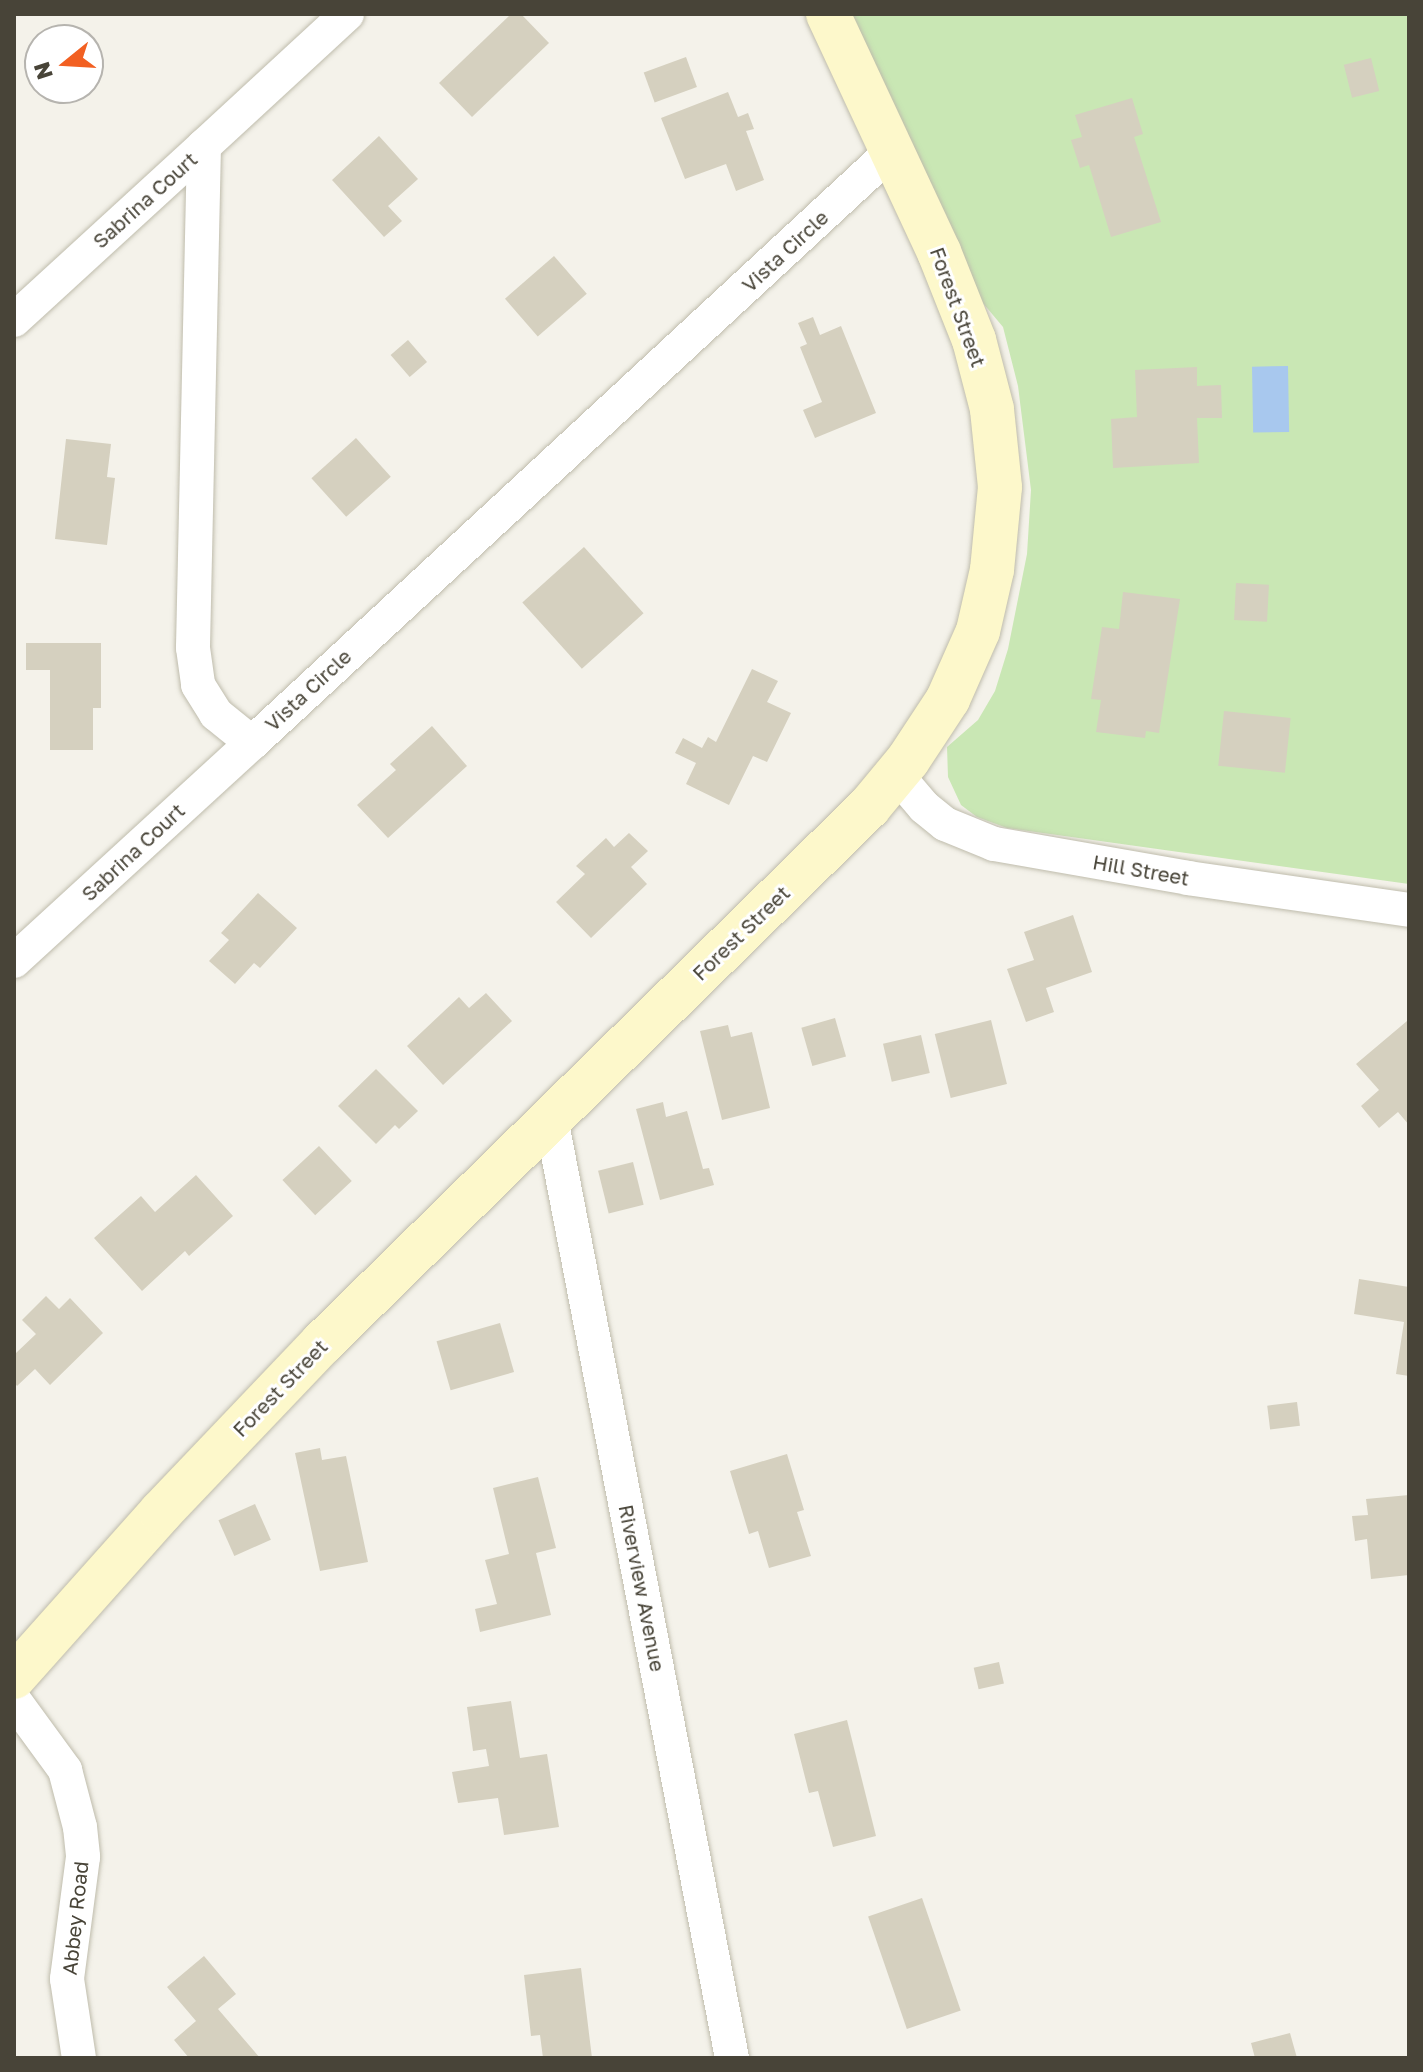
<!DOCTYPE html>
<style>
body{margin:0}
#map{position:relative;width:1423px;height:2072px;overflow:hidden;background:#f4f2ea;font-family:"Golos Text",sans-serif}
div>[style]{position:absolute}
.green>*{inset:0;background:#c9e7b4}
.water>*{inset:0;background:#a8c8ee;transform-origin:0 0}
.building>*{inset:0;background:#d5d0bf;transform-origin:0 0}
.roads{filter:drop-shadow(0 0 2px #bfbcac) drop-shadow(0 0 2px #bfbcac)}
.street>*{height:34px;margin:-17px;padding:0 17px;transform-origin:17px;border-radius:17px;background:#fff}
.secondary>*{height:44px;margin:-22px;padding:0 22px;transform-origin:22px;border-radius:22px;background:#fdf8cb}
span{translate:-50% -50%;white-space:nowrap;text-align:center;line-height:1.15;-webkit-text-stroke:6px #fff;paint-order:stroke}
.street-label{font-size:20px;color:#484438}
.frame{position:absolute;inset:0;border:16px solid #484438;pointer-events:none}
.north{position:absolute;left:24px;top:24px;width:80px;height:80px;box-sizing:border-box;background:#fff;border:2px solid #b6b4af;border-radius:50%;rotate:252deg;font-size:22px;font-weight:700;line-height:32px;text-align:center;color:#484438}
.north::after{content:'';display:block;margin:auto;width:28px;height:36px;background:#f26022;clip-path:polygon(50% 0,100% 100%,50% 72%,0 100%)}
</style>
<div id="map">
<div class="green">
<i style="clip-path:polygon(844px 14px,1409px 14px,1409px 884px,1007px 828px,977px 817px,961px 805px,948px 777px,947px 747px,978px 720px,995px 691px,1008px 649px,1027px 554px,1031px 490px,1018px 386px,1003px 327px,972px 290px)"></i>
</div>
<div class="water">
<i style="left:1288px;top:366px;width:66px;height:36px;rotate:89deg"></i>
</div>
<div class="building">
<i style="clip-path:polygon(511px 14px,521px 14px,549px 43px,472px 117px,439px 83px)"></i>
<i style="left:686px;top:57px;width:32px;height:45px;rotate:70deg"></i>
<i style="left:1371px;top:58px;width:34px;height:28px;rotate:76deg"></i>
<i style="clip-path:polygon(728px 92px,738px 117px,748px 113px,754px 129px,746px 131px,764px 180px,736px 191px,726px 164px,685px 179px,661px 118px)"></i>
<i style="clip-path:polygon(1132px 98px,1143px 134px,1134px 137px,1161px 222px,1111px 237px,1089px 165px,1080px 168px,1071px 140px,1082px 137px,1075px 115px)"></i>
<i style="clip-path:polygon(379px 136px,418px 179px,388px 206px,402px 221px,384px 237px,332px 180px)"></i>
<i style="left:554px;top:256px;width:50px;height:65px;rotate:49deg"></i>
<i style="clip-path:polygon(813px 317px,820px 335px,841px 326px,876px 413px,815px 438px,803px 410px,822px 402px,800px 347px,807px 344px,798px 323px)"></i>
<i style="left:408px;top:340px;width:29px;height:23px;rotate:49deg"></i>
<i style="clip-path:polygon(1197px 367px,1197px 386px,1221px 385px,1222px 418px,1197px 418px,1199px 463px,1113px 468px,1111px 419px,1137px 417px,1135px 370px)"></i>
<i style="left:356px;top:438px;width:52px;height:60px;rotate:48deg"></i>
<i style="clip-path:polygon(66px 439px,111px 444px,107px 477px,115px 478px,107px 545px,55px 539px)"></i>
<i style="left:584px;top:547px;width:89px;height:83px;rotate:48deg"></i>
<i style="left:1236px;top:583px;width:33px;height:37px;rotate:3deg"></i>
<i style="clip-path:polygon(1123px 592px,1180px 599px,1159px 733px,1146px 731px,1145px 738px,1096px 732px,1101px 700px,1091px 699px,1102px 627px,1119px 629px)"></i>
<i style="clip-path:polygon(26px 643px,101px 643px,101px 708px,93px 708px,93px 750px,50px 750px,50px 670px,26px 670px)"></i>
<i style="clip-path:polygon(752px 669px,778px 681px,767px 702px,791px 713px,767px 762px,753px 756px,729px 805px,686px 784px,696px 763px,675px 753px,683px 738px,702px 748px,708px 737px,716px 742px)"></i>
<i style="left:1224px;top:711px;width:67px;height:55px;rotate:6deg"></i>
<i style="clip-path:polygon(432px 726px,467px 766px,388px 838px,357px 805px,396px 770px,390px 764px)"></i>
<i style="clip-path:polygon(629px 833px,648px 851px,631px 867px,647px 884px,591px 938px,556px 902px,585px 874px,576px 866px,606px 838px,614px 847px)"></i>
<i style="clip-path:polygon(258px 893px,297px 928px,260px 968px,254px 963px,235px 984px,209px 961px,229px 940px,221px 933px)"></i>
<i style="clip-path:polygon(1073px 915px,1092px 972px,1046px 988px,1054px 1012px,1026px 1022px,1007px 969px,1034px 960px,1024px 932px)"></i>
<i style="clip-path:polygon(486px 993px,512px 1021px,443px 1085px,407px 1046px,459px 997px,469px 1008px)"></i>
<i style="left:835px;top:1018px;width:40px;height:35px;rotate:74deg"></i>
<i style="left:991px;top:1020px;width:66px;height:58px;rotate:76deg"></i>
<i style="clip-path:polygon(1407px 1021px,1409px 1125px,1398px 1112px,1379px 1128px,1361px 1106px,1379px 1090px,1356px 1064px)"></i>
<i style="clip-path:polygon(728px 1025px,731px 1037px,752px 1032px,770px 1108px,722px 1120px,700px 1031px)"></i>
<i style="left:921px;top:1035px;width:39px;height:39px;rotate:77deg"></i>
<i style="clip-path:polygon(376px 1069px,418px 1111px,399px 1129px,395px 1125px,376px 1144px,338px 1106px)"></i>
<i style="clip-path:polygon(663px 1102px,666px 1117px,687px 1111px,703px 1169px,709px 1168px,714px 1185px,660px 1200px,636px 1109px)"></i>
<i style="left:319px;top:1146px;width:48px;height:50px;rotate:47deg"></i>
<i style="left:633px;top:1162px;width:44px;height:36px;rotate:76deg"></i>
<i style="clip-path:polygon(196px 1175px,233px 1216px,189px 1256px,185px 1251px,142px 1291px,94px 1238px,141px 1196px,155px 1212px)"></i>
<i style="clip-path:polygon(1359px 1279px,1409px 1287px,1409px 1376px,1396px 1374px,1404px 1322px,1354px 1314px)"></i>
<i style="clip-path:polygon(46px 1296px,59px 1309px,70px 1298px,103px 1333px,50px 1385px,35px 1369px,17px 1386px,14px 1382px,14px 1350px,16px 1353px,36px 1334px,22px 1320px)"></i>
<i style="left:500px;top:1323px;width:51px;height:66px;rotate:74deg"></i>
<i style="left:1297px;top:1402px;width:24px;height:30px;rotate:83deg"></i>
<i style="clip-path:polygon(320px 1448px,322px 1460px,346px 1456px,368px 1562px,320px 1571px,295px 1453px)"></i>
<i style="clip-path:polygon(787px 1454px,804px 1510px,797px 1512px,811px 1556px,769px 1568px,758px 1531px,749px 1534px,730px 1471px)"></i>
<i style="clip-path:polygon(538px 1477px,556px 1548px,536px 1553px,551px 1615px,480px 1632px,475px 1609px,497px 1604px,485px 1560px,509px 1554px,493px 1488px)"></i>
<i style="clip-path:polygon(1409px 1495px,1409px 1575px,1371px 1579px,1367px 1539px,1355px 1541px,1352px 1516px,1368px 1515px,1366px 1499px)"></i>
<i style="left:255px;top:1504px;width:39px;height:40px;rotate:66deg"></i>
<i style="left:999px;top:1662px;width:22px;height:26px;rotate:77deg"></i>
<i style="clip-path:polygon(511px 1701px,520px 1758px,547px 1754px,559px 1827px,504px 1835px,498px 1798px,458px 1803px,452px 1772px,489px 1766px,486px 1749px,473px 1751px,467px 1707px)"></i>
<i style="clip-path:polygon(847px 1720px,876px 1836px,833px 1847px,818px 1791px,809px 1793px,794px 1734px)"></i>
<i style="left:922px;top:1898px;width:119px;height:57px;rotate:71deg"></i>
<i style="clip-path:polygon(204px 1956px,236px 1994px,218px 2009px,260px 2058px,189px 2058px,174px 2040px,196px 2021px,167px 1987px)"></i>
<i style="clip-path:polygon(581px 1968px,592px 2058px,543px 2058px,540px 2035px,531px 2036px,524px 1975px)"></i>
<i style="clip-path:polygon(1290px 2033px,1297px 2058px,1255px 2058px,1251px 2043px)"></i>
</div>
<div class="roads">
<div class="street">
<i style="left:347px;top:14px;width:195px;rotate:137.3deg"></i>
<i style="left:204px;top:146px;width:502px;rotate:91.26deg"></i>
<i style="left:193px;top:648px;width:37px;rotate:82deg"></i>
<i style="left:198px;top:685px;width:34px;rotate:58deg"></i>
<i style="left:216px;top:714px;width:46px;rotate:38.9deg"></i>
<i style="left:252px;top:743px;width:872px;rotate:-42.77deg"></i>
<i style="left:14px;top:320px;width:258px;rotate:-42.5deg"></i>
<i style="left:896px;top:774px;width:43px;rotate:49.7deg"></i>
<i style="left:924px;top:807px;width:27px;rotate:39deg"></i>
<i style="left:945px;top:824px;width:53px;rotate:22.2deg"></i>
<i style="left:994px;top:844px;width:197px;rotate:9.9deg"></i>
<i style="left:1188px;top:878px;width:223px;rotate:8.2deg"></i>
<i style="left:14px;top:961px;width:323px;rotate:-42.5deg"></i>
<i style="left:551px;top:1118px;width:957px;rotate:79.1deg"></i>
<i style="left:14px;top:1700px;width:87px;rotate:53.9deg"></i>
<i style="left:65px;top:1770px;width:59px;rotate:75.3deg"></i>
<i style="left:80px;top:1827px;width:30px;rotate:84deg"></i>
<i style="left:83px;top:1857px;width:123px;rotate:97.5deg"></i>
<i style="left:67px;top:1979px;width:80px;rotate:81.4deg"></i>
</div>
<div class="secondary">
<i style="left:14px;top:1677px;width:221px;rotate:-48.3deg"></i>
<i style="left:161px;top:1512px;width:233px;rotate:-46.4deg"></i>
<i style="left:322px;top:1343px;width:766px;rotate:-44.42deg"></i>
<i style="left:869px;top:807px;width:61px;rotate:-50.3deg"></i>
<i style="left:908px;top:760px;width:73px;rotate:-56.7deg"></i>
<i style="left:948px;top:699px;width:74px;rotate:-66.2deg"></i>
<i style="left:978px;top:631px;width:63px;rotate:-77.1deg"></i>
<i style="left:992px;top:570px;width:83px;rotate:-84.5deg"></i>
<i style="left:1000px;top:487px;width:78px;rotate:-95.9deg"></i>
<i style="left:992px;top:409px;width:71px;rotate:-104.6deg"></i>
<i style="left:974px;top:340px;width:95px;rotate:-111.7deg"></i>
<i style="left:939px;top:252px;width:263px;rotate:-115deg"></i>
</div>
</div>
<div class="street-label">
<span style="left:145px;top:200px;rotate:-42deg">Sabrina Court</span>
<span style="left:785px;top:251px;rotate:-43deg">Vista Circle</span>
<span style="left:958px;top:307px;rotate:70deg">Forest Street</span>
<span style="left:308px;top:690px;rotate:-43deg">Vista Circle</span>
<span style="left:133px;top:852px;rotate:-43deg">Sabrina Court</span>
<span style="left:1141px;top:870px;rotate:10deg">Hill Street</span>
<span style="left:741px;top:933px;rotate:-44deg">Forest Street</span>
<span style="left:280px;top:1388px;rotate:-46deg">Forest Street</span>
<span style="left:642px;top:1588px;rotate:79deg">Riverview Avenue</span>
<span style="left:75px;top:1918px;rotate:-84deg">Abbey Road</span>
</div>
<div class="frame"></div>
<div class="north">N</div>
</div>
